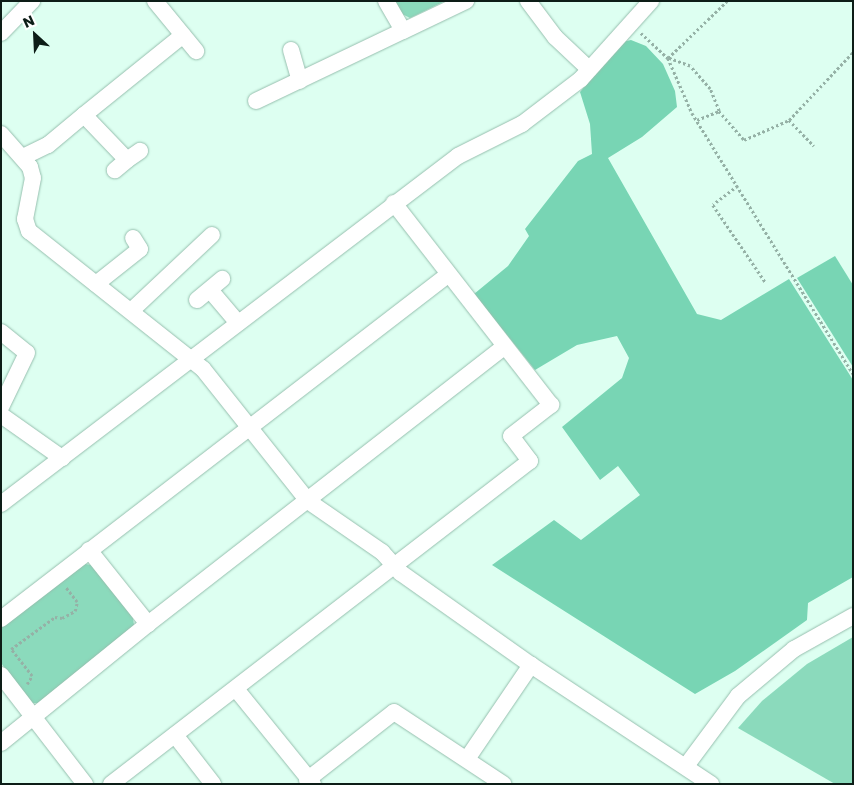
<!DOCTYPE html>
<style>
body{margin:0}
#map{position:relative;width:854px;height:785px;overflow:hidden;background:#ddfff1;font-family:Poppins,sans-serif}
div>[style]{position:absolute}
.green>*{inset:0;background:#8bdabc}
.forest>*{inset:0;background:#78d5b4}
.path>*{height:2.5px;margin-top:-1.25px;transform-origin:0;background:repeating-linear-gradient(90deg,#95b1a6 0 2.5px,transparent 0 5px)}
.roads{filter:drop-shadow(0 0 1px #96bfae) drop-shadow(0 0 1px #96bfae)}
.minor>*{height:16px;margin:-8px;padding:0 8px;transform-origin:8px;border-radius:8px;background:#fff}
span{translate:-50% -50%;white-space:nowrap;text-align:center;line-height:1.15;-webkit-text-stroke:4.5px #fff;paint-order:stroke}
.frame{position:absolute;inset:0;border:2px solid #0d1d17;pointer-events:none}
.north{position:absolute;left:10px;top:10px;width:50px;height:50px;-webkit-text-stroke:4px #fff;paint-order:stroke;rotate:335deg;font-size:14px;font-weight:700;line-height:20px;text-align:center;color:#0d1d17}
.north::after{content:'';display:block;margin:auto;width:18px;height:22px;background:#0d1d17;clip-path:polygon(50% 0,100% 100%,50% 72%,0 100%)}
</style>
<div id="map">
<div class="green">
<i style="clip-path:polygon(394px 1px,445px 1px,410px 18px,402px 14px)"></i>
<i style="clip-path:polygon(85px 564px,92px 565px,133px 618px,134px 625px,39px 703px,31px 703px,1px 663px,1px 627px)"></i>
<i style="clip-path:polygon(853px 637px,853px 784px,835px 784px,738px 728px,762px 701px,807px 664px)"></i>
</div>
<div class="forest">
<i style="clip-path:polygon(631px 40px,646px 46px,663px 64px,675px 91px,677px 107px,642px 137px,608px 158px,697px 314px,721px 320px,789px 279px,853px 380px,853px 577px,808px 603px,807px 620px,735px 671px,695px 694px,492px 565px,554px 520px,581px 540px,640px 495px,618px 466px,600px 480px,562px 427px,622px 378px,629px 358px,617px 336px,577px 345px,535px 370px,474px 294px,508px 266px,529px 236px,525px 229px,578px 161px,592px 154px,590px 124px,580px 92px,622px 42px)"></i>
<i style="clip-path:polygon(835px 256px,853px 285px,853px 367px,797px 278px)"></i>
</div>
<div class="path">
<i style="left:641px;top:33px;width:37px;rotate:43deg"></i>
<i style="left:668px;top:58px;width:60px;rotate:66.4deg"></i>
<i style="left:692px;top:113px;width:307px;rotate:58.3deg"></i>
<i style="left:719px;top:111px;width:38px;rotate:49deg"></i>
<i style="left:744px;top:140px;width:49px;rotate:-24deg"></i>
<i style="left:789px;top:120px;width:93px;rotate:-46.7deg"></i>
<i style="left:697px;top:120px;width:24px;rotate:-22deg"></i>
<i style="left:719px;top:111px;width:24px;rotate:-112deg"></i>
<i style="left:710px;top:89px;width:30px;rotate:-131deg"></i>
<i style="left:690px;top:66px;width:23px;rotate:-160deg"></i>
<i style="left:668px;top:58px;width:82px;rotate:-44deg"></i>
<i style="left:789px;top:120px;width:36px;rotate:46deg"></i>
<i style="left:738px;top:186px;width:31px;rotate:143deg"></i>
<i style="left:713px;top:205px;width:94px;rotate:55.8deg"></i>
<i style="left:27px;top:684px;width:9px;rotate:-58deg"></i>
<i style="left:32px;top:676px;width:34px;rotate:-128deg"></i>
<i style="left:11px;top:649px;width:54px;rotate:-36deg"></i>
<i style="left:55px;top:617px;width:7px;rotate:8deg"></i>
<i style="left:62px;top:618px;width:15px;rotate:-28deg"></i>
<i style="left:75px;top:611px;width:9px;rotate:-77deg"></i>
<i style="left:77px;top:602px;width:18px;rotate:-128deg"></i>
</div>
<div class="roads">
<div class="minor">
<i style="left:155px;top:1px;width:65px;rotate:50.6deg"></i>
<i style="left:386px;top:1px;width:34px;rotate:60deg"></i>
<i style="left:403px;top:31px;width:70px;rotate:-25.5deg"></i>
<i style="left:528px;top:1px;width:45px;rotate:53.1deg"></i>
<i style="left:555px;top:37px;width:47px;rotate:43.3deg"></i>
<i style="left:1px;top:33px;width:45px;rotate:-45.9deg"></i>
<i style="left:291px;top:50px;width:32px;rotate:74deg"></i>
<i style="left:256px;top:101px;width:163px;rotate:-25.5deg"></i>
<i style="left:84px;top:115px;width:127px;rotate:-38.9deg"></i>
<i style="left:1px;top:134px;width:44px;rotate:48.7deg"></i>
<i style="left:30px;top:167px;width:11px;rotate:75deg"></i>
<i style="left:33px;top:178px;width:42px;rotate:101deg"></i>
<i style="left:25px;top:219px;width:13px;rotate:72deg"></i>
<i style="left:29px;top:231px;width:222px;rotate:38.4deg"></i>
<i style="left:203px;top:369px;width:169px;rotate:51.5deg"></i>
<i style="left:308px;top:501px;width:90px;rotate:34.6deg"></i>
<i style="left:382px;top:552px;width:28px;rotate:48deg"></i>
<i style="left:401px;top:573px;width:159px;rotate:35.3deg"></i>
<i style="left:531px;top:665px;width:216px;rotate:33.5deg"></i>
<i style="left:23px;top:157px;width:28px;rotate:-26deg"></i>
<i style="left:48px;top:145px;width:47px;rotate:-39.8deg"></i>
<i style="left:84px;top:115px;width:62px;rotate:46.3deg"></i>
<i style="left:127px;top:160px;width:16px;rotate:140deg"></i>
<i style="left:127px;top:160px;width:16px;rotate:-35deg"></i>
<i style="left:96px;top:284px;width:56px;rotate:-38.5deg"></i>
<i style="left:140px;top:249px;width:13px;rotate:-122deg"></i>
<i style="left:210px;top:290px;width:43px;rotate:49.7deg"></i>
<i style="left:197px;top:300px;width:33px;rotate:-40deg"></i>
<i style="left:131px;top:311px;width:111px;rotate:-43.2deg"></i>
<i style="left:1px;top:332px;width:33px;rotate:39deg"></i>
<i style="left:27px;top:353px;width:60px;rotate:115.7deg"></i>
<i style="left:1px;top:415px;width:75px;rotate:35.2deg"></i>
<i style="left:1px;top:504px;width:574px;rotate:-37.29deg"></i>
<i style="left:458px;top:156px;width:72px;rotate:-26.6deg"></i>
<i style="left:522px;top:124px;width:74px;rotate:-37.3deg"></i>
<i style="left:581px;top:79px;width:105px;rotate:-48.1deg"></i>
<i style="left:89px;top:550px;width:95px;rotate:51.4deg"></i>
<i style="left:1px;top:619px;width:565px;rotate:-37.6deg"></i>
<i style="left:1px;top:675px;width:138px;rotate:52.4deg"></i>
<i style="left:236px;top:689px;width:122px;rotate:51deg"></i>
<i style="left:175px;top:735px;width:62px;rotate:52.2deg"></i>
<i style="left:1px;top:743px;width:189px;rotate:-39deg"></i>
<i style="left:148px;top:624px;width:452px;rotate:-37.9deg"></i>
<i style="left:467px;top:759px;width:114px;rotate:-55.8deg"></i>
<i style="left:686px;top:766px;width:87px;rotate:-53.4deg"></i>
<i style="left:738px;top:696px;width:73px;rotate:-40deg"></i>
<i style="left:794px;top:649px;width:68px;rotate:-29.2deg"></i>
<i style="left:307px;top:780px;width:110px;rotate:-38deg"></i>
<i style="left:394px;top:712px;width:131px;rotate:33.4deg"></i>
<i style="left:111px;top:784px;width:529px;rotate:-37.63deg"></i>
<i style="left:530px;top:461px;width:31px;rotate:-127deg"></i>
<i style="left:511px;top:436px;width:51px;rotate:-37.8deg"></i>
<i style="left:551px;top:405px;width:256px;rotate:-127.9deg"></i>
</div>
</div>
<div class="frame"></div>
<div class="north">N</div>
</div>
